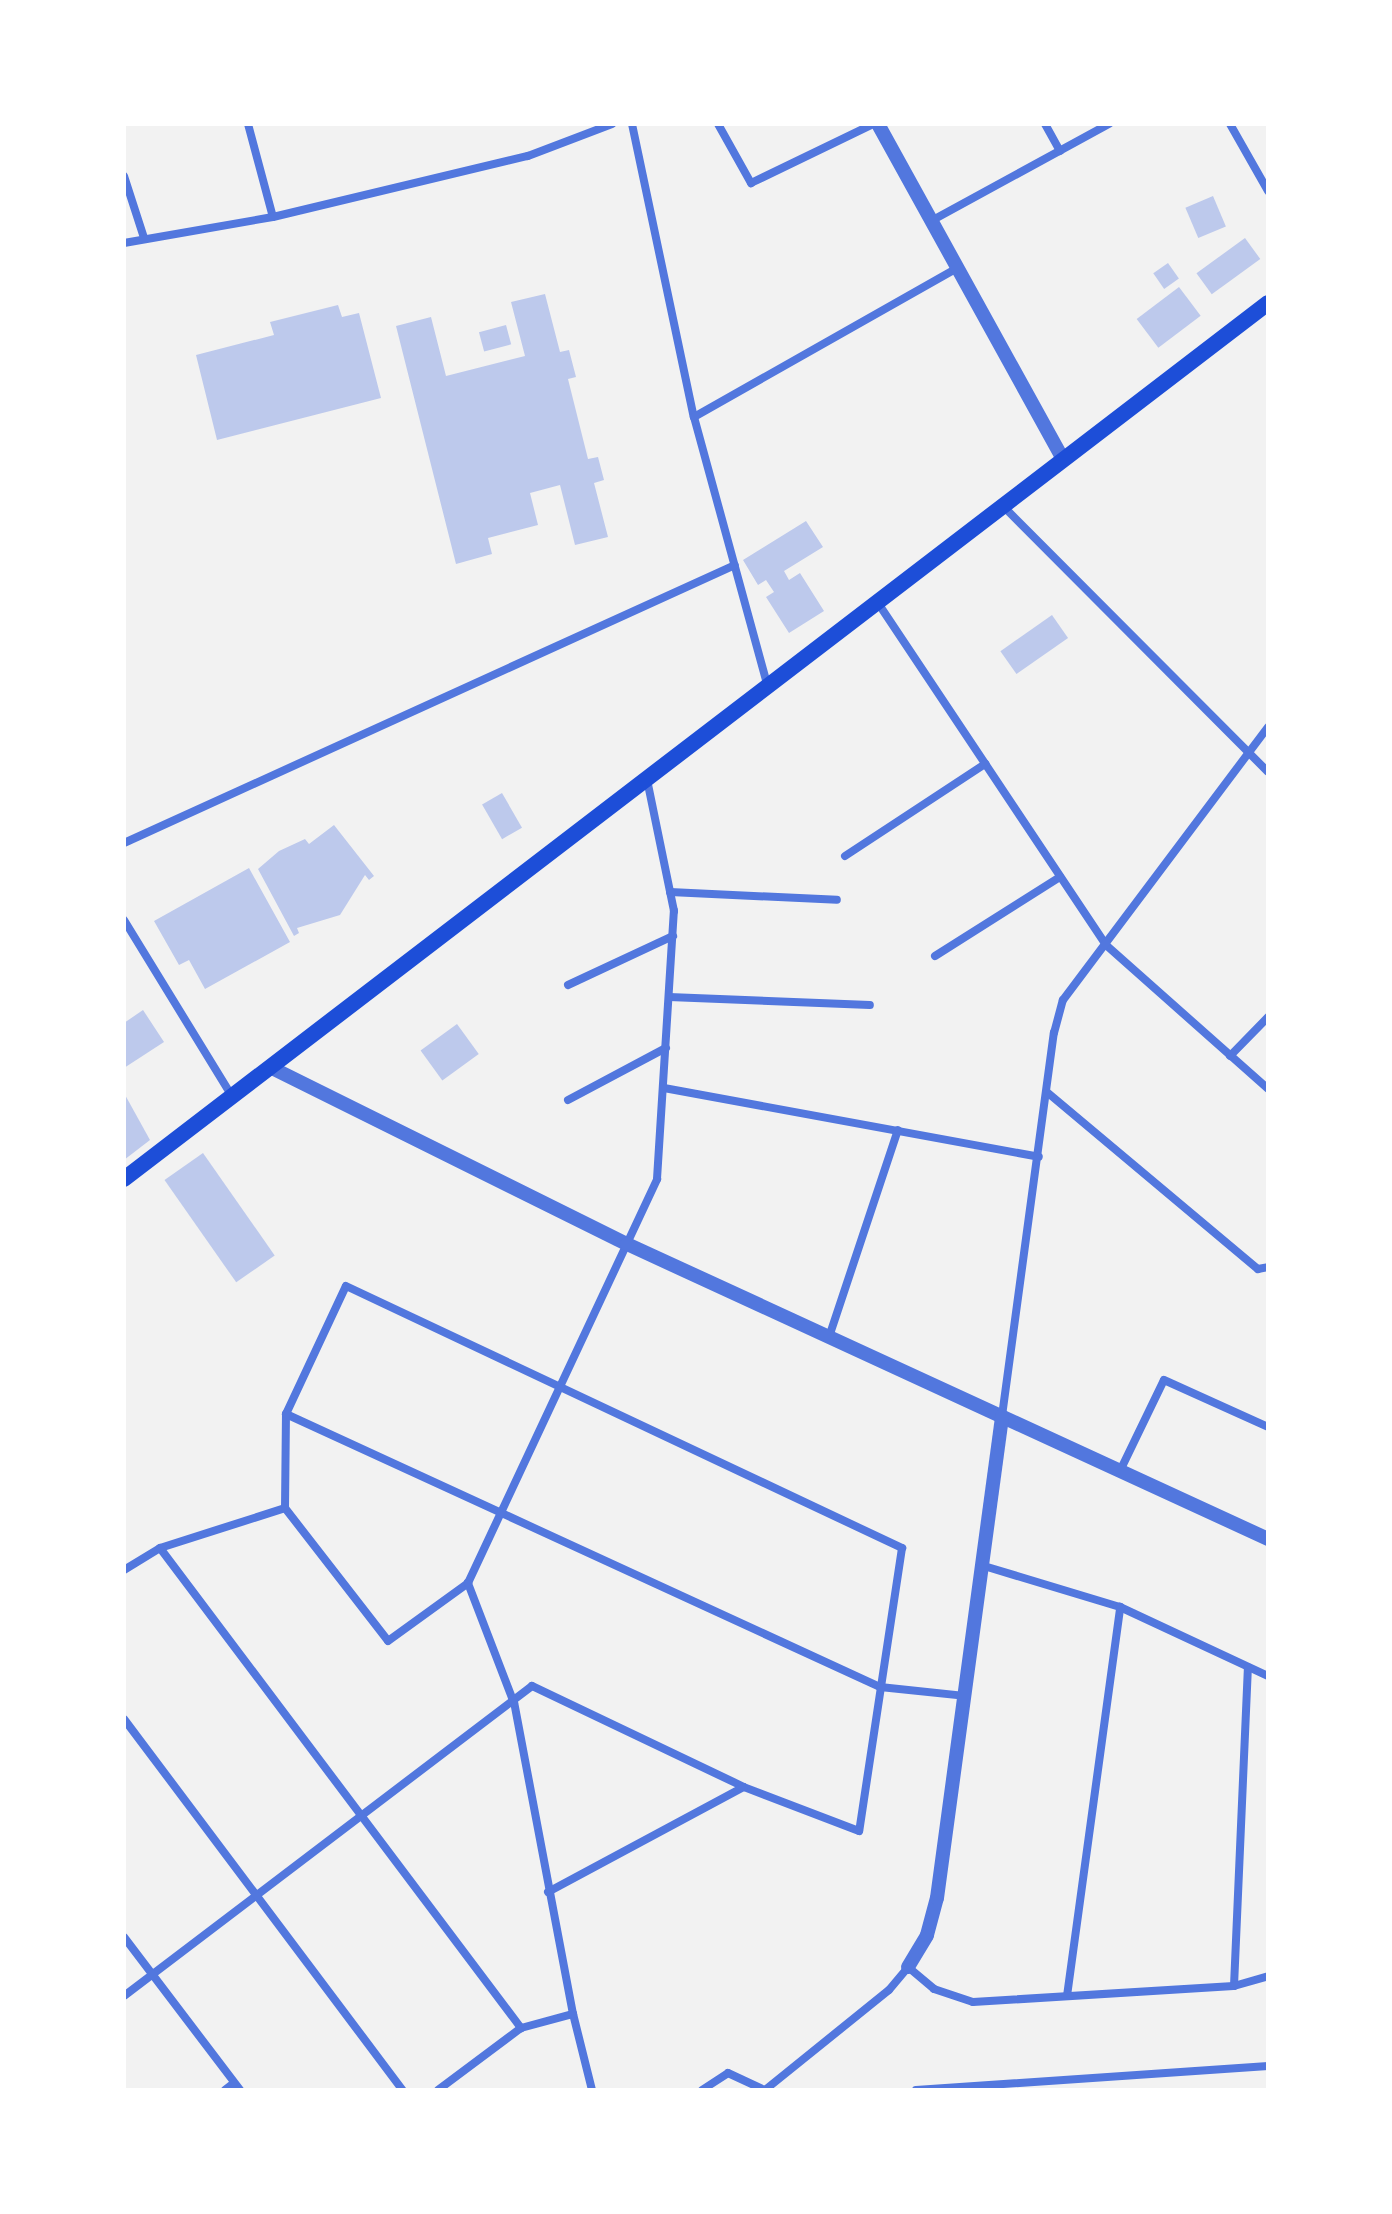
<!DOCTYPE html>
<style>
body{margin:0}
#map{position:relative;width:1392px;height:2214px;overflow:hidden;background:#f2f2f2;font-family:Jost,sans-serif}
div>[style]{position:absolute}
.building>*{inset:0;background:#bdc9ec;transform-origin:0 0}
.minor>*{height:8px;margin:-4px;padding:0 4px;transform-origin:4px;border-radius:4px;background:#5277de}
.tertiary>*{height:14px;margin:-7px;padding:0 7px;transform-origin:7px;border-radius:7px;background:#5277de}
.secondary>*{height:16px;margin:-8px;padding:0 8px;transform-origin:8px;border-radius:8px;background:#1d4ed8}
span{translate:-50% -50%;white-space:nowrap;text-align:center;line-height:1.15;-webkit-text-stroke:6px #fff;paint-order:stroke}
.frame{position:absolute;inset:0;border:126px solid #fff;pointer-events:none}
</style>
<div id="map">
<div class="building">
<i style="left:1213px;top:196px;width:33px;height:30px;rotate:67deg"></i>
<i style="left:1245px;top:238px;width:26px;height:60px;rotate:54deg"></i>
<i style="left:1168px;top:263px;width:19px;height:18px;rotate:55deg"></i>
<i style="left:1179px;top:287px;width:36px;height:53px;rotate:53deg"></i>
<i style="clip-path:polygon(545px 294px,560px 352px,569px 350px,576px 377px,568px 379px,588px 459px,598px 457px,604px 480px,594px 483px,608px 537px,575px 545px,560px 485px,530px 493px,538px 525px,488px 538px,492px 554px,456px 564px,396px 326px,431px 317px,446px 376px,525px 356px,511px 302px)"></i>
<i style="clip-path:polygon(338px 305px,342px 317px,359px 313px,381px 398px,217px 440px,196px 355px,274px 335px,270px 322px)"></i>
<i style="left:506px;top:325px;width:20px;height:28px;rotate:75deg"></i>
<i style="clip-path:polygon(806px 521px,823px 547px,784px 571px,789px 580px,800px 573px,824px 611px,789px 633px,766px 597px,774px 592px,766px 580px,758px 585px,743px 560px)"></i>
<i style="left:1052px;top:615px;width:28px;height:63px;rotate:55deg"></i>
<i style="left:502px;top:793px;width:40px;height:23px;rotate:60deg"></i>
<i style="clip-path:polygon(334px 825px,374px 876px,369px 880px,365px 875px,340px 915px,297px 928px,299px 933px,294px 936px,258px 869px,279px 851px,305px 839px,309px 844px)"></i>
<i style="clip-path:polygon(249px 868px,290px 942px,205px 989px,189px 960px,179px 965px,154px 921px)"></i>
<i style="clip-path:polygon(143px 1010px,164px 1042px,124px 1068px,124px 1023px)"></i>
<i style="left:457px;top:1024px;width:37px;height:45px;rotate:54deg"></i>
<i style="clip-path:polygon(124px 1093px,150px 1140px,124px 1160px)"></i>
<i style="left:203px;top:1153px;width:125px;height:47px;rotate:55deg"></i>
</div>
<div class="minor">
<i style="left:248px;top:124px;width:96px;rotate:75deg"></i>
<i style="left:632px;top:124px;width:299px;rotate:78.1deg"></i>
<i style="left:694px;top:417px;width:280px;rotate:74.7deg"></i>
<i style="left:718px;top:124px;width:68px;rotate:60.8deg"></i>
<i style="left:751px;top:183px;width:136px;rotate:-25.8deg"></i>
<i style="left:1045px;top:124px;width:31px;rotate:61deg"></i>
<i style="left:1230px;top:124px;width:77px;rotate:60.4deg"></i>
<i style="left:124px;top:176px;width:65px;rotate:72.1deg"></i>
<i style="left:931px;top:221px;width:203px;rotate:-28.6deg"></i>
<i style="left:124px;top:243px;width:151px;rotate:-9.9deg"></i>
<i style="left:273px;top:217px;width:262px;rotate:-13.5deg"></i>
<i style="left:528px;top:156px;width:90px;rotate:-20.9deg"></i>
<i style="left:694px;top:417px;width:302px;rotate:-29.5deg"></i>
<i style="left:1003px;top:506px;width:375px;rotate:45.1deg"></i>
<i style="left:878px;top:603px;width:411px;rotate:56.3deg"></i>
<i style="left:1106px;top:945px;width:217px;rotate:41.6deg"></i>
<i style="left:124px;top:843px;width:671px;rotate:-24.47deg"></i>
<i style="left:845px;top:856px;width:168px;rotate:-33.3deg"></i>
<i style="left:670px;top:892px;width:167px;rotate:2.7deg"></i>
<i style="left:124px;top:920px;width:206px;rotate:58.5deg"></i>
<i style="left:935px;top:956px;width:148px;rotate:-32.3deg"></i>
<i style="left:568px;top:985px;width:116px;rotate:-25deg"></i>
<i style="left:669px;top:997px;width:201px;rotate:2.3deg"></i>
<i style="left:1230px;top:1056px;width:54px;rotate:-45.7deg"></i>
<i style="left:664px;top:1088px;width:381px;rotate:10.4deg"></i>
<i style="left:1048px;top:1093px;width:274px;rotate:40deg"></i>
<i style="left:1258px;top:1269px;width:10px;rotate:-11deg"></i>
<i style="left:568px;top:1100px;width:111px;rotate:-28deg"></i>
<i style="left:829px;top:1337px;width:218px;rotate:-71.6deg"></i>
<i style="left:286px;top:1414px;width:654px;rotate:24.68deg"></i>
<i style="left:880px;top:1687px;width:85px;rotate:6deg"></i>
<i style="left:1002px;top:1416px;width:387px;rotate:-82.3deg"></i>
<i style="left:1054px;top:1033px;width:34px;rotate:-75deg"></i>
<i style="left:1063px;top:1000px;width:341px;rotate:-53.1deg"></i>
<i style="left:1119px;top:1473px;width:103px;rotate:-64.2deg"></i>
<i style="left:1164px;top:1380px;width:114px;rotate:24.3deg"></i>
<i style="left:285px;top:1508px;width:168px;rotate:52.2deg"></i>
<i style="left:388px;top:1641px;width:99px;rotate:-35.9deg"></i>
<i style="left:160px;top:1548px;width:601px;rotate:53.05deg"></i>
<i style="left:984px;top:1566px;width:142px;rotate:16.8deg"></i>
<i style="left:1120px;top:1607px;width:163px;rotate:25deg"></i>
<i style="left:124px;top:1570px;width:42px;rotate:-31.4deg"></i>
<i style="left:160px;top:1548px;width:131px;rotate:-17.7deg"></i>
<i style="left:285px;top:1508px;width:94px;rotate:-89.4deg"></i>
<i style="left:286px;top:1414px;width:141px;rotate:-64.9deg"></i>
<i style="left:346px;top:1286px;width:615px;rotate:25.23deg"></i>
<i style="left:902px;top:1548px;width:286px;rotate:98.6deg"></i>
<i style="left:859px;top:1831px;width:123px;rotate:-159.1deg"></i>
<i style="left:744px;top:1787px;width:235px;rotate:-154.5deg"></i>
<i style="left:532px;top:1686px;width:512px;rotate:142.77deg"></i>
<i style="left:124px;top:1719px;width:464px;rotate:53.1deg"></i>
<i style="left:548px;top:1892px;width:222px;rotate:-28.2deg"></i>
<i style="left:124px;top:1937px;width:192px;rotate:52.8deg"></i>
<i style="left:1234px;top:1986px;width:319px;rotate:-87.5deg"></i>
<i style="left:1067px;top:1996px;width:393px;rotate:-82.2deg"></i>
<i style="left:225px;top:2090px;width:11px;rotate:-38deg"></i>
<i style="left:438px;top:2090px;width:104px;rotate:-36.8deg"></i>
<i style="left:521px;top:2028px;width:54px;rotate:-15.1deg"></i>
<i style="left:592px;top:2090px;width:78px;rotate:-104deg"></i>
<i style="left:573px;top:2014px;width:317px;rotate:-100.7deg"></i>
<i style="left:514px;top:1703px;width:129px;rotate:-111deg"></i>
<i style="left:468px;top:1583px;width:446px;rotate:-64.9deg"></i>
<i style="left:657px;top:1179px;width:269px;rotate:-86.4deg"></i>
<i style="left:674px;top:911px;width:135px;rotate:-101.6deg"></i>
<i style="left:702px;top:2090px;width:31px;rotate:-33deg"></i>
<i style="left:728px;top:2073px;width:40px;rotate:25deg"></i>
<i style="left:765px;top:2090px;width:159px;rotate:-38.9deg"></i>
<i style="left:889px;top:1990px;width:30px;rotate:-50deg"></i>
<i style="left:908px;top:1967px;width:34px;rotate:40deg"></i>
<i style="left:934px;top:1989px;width:41px;rotate:18.4deg"></i>
<i style="left:973px;top:2002px;width:261px;rotate:-3.5deg"></i>
<i style="left:1234px;top:1986px;width:35px;rotate:-16deg"></i>
<i style="left:916px;top:2090px;width:353px;rotate:-3.9deg"></i>
</div>
<div class="tertiary">
<i style="left:878px;top:124px;width:383px;rotate:61.1deg"></i>
<i style="left:272px;top:1068px;width:396px;rotate:26.4deg"></i>
<i style="left:627px;top:1244px;width:706px;rotate:24.71deg"></i>
<i style="left:908px;top:1967px;width:37px;rotate:-59deg"></i>
<i style="left:927px;top:1935px;width:38px;rotate:-75deg"></i>
<i style="left:937px;top:1898px;width:486px;rotate:-82.3deg"></i>
</div>
<div class="secondary">
<i style="left:124px;top:1179px;width:1441px;rotate:-37.44deg"></i>
</div>
<div class="frame"></div>
</div>
